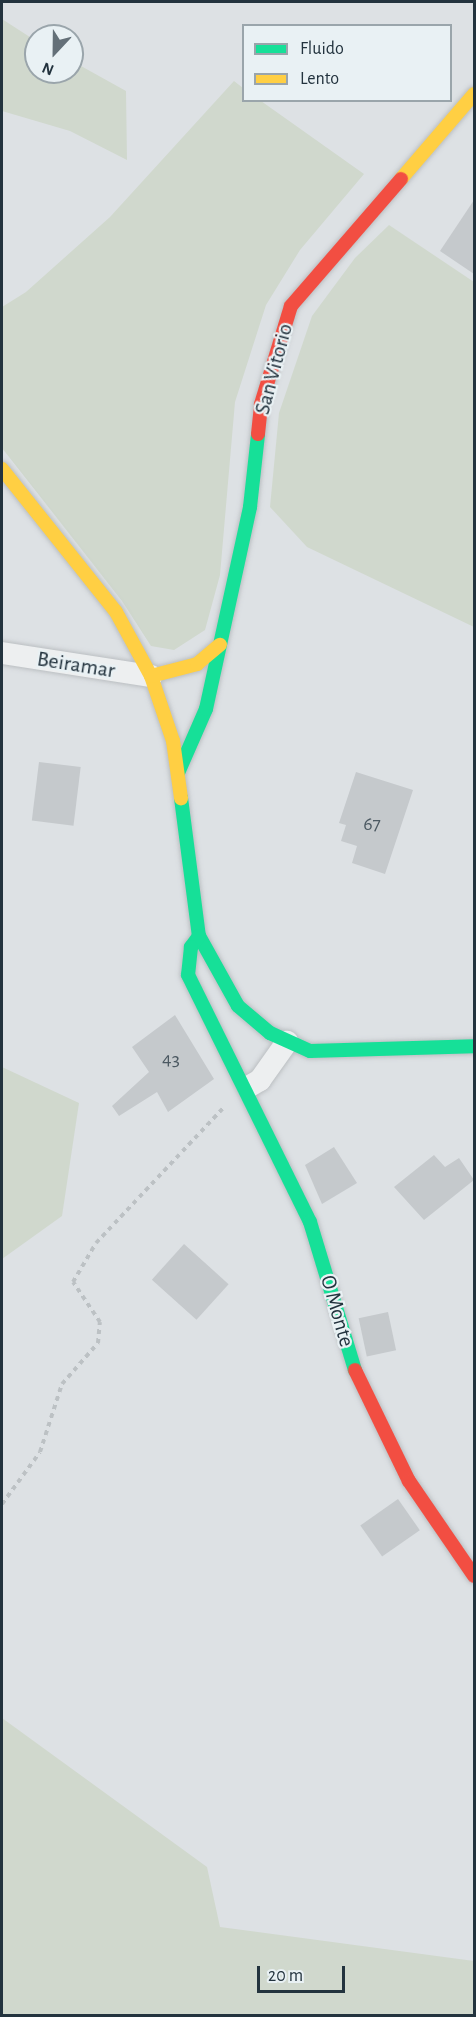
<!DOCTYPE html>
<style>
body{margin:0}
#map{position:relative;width:476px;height:2017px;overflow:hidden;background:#dde1e4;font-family:"Alegreya Sans",sans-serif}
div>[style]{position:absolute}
.green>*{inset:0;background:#d0d8cd}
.building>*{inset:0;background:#c5c9cc;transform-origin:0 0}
.path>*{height:4px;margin-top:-2px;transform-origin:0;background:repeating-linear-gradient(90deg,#bcc1c4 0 4.5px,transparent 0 9px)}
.roads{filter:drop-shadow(0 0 2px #bbbfc2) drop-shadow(0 0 2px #bbbfc2)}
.street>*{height:22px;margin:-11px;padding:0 11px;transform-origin:11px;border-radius:11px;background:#edeff0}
.fast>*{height:14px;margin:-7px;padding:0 7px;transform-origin:7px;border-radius:7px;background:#16e098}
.slow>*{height:14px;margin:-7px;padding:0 7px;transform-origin:7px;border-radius:7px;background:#ffcf43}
.jam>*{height:14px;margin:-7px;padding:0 7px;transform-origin:7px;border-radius:7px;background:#f24e42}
span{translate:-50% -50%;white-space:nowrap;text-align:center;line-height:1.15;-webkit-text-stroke:4.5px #e9f1f4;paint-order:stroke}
.number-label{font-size:20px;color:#4c5962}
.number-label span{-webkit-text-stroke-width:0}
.street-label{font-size:22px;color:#23333e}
.frame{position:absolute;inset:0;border:3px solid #23333e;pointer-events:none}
.legend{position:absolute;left:242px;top:24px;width:210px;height:78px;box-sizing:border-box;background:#e9f1f4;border:2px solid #9aa5ab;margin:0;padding:8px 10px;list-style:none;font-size:18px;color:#23333e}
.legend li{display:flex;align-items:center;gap:12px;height:30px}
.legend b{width:30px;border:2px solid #9aa5ab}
.north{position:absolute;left:24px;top:24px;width:60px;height:60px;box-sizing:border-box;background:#e9f1f4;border:2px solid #9aa5ab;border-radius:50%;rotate:202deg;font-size:16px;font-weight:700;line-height:24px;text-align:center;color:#23333e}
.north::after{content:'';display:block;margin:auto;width:21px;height:27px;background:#647078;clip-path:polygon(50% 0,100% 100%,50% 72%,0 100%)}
.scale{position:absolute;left:257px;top:1966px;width:88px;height:27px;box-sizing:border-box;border:3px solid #23333e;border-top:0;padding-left:8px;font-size:18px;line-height:21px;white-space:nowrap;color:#23333e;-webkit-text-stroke:4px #e9f1f4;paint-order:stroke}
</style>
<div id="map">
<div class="green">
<i style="clip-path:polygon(2px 19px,36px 41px,36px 72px,72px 72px,72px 61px,126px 91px,127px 160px,70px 131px,2px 111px)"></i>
<i style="clip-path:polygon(234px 81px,243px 88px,243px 100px,261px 101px,364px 174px,300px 250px,266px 305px,235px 402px,220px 575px,205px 630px,174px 650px,151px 646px,122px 601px,2px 448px,2px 307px,26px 292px,110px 217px)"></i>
<i style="clip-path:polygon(389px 225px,474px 282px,474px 627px,307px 547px,270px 507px,279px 413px,312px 316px,355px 258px)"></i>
<i style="clip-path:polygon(2px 1067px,79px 1103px,62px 1216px,2px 1259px)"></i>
<i style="clip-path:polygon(2px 1718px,207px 1867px,220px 1927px,474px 1961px,474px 2015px,2px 2015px)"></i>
</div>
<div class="building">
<i style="clip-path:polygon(474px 200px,474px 274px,440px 251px)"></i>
<i style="left:39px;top:762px;width:42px;height:59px;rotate:7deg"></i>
<i style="clip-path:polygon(356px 772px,413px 790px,385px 874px,352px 863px,357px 846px,341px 841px,346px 825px,339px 823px)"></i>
<i style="clip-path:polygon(175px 1015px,214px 1079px,168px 1112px,157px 1092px,119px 1116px,112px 1106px,149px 1072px,132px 1047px)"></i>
<i style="clip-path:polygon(334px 1147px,357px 1183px,322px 1204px,305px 1165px)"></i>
<i style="clip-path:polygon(434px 1155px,445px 1167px,459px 1158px,474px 1180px,424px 1220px,394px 1187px)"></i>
<i style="left:184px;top:1244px;width:60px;height:48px;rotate:42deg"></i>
<i style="left:388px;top:1312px;width:39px;height:30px;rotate:78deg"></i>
<i style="left:398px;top:1499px;width:38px;height:46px;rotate:55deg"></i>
</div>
<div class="path">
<i style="left:2px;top:1504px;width:64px;rotate:-53.8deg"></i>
<i style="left:40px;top:1452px;width:71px;rotate:-72.1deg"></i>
<i style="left:62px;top:1384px;width:55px;rotate:-48.7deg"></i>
<i style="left:98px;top:1343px;width:21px;rotate:-85deg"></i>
<i style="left:100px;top:1322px;width:48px;rotate:-124deg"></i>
<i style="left:73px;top:1282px;width:45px;rotate:-59.5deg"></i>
<i style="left:96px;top:1243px;width:185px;rotate:-46.7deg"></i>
</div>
<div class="roads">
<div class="street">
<i style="left:2px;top:653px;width:151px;rotate:8.8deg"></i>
<i style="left:248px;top:1087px;width:14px;rotate:-30deg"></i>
<i style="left:260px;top:1080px;width:47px;rotate:-54.6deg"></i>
</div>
<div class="fast">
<i style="left:178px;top:773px;width:70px;rotate:-66.4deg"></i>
<i style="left:206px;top:709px;width:207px;rotate:-77.7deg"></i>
<i style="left:250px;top:507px;width:73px;rotate:-83.7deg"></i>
<i style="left:181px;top:798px;width:139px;rotate:82.6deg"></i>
<i style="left:199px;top:936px;width:80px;rotate:60.9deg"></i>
<i style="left:238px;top:1006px;width:42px;rotate:40.2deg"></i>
<i style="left:270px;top:1033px;width:44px;rotate:24.2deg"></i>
<i style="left:310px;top:1051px;width:164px;rotate:-1.7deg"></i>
<i style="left:199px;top:936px;width:14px;rotate:126deg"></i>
<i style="left:191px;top:947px;width:28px;rotate:96deg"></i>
<i style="left:188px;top:975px;width:275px;rotate:63.7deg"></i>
<i style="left:310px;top:1222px;width:155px;rotate:73.1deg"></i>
</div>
<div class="slow">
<i style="left:401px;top:179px;width:112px;rotate:-49.3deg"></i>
<i style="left:2px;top:469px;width:183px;rotate:51.4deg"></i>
<i style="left:116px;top:612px;width:73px;rotate:61.3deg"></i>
<i style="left:151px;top:676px;width:69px;rotate:71.3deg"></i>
<i style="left:173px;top:741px;width:58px;rotate:82deg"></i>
<i style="left:151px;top:676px;width:48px;rotate:-14.6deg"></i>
<i style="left:197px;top:664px;width:30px;rotate:-40deg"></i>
</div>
<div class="jam">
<i style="left:258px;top:434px;width:30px;rotate:-84deg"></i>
<i style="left:261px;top:404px;width:102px;rotate:-73deg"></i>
<i style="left:291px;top:306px;width:168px;rotate:-49.1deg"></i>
<i style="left:355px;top:1370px;width:123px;rotate:64.1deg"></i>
<i style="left:409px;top:1481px;width:115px;rotate:55.6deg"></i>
</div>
</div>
<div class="number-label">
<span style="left:372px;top:824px">67</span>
<span style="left:171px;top:1059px">43</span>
</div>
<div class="street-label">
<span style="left:274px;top:369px;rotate:-75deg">San Vitorio</span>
<span style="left:76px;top:665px;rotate:9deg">Beiramar</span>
<span style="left:337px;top:1311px;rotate:74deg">O Monte</span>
</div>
<div class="frame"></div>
<ul class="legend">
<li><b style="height:8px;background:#16e098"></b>Fluido</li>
<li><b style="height:8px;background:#ffcf43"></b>Lento</li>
</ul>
<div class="north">N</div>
<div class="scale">20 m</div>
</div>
